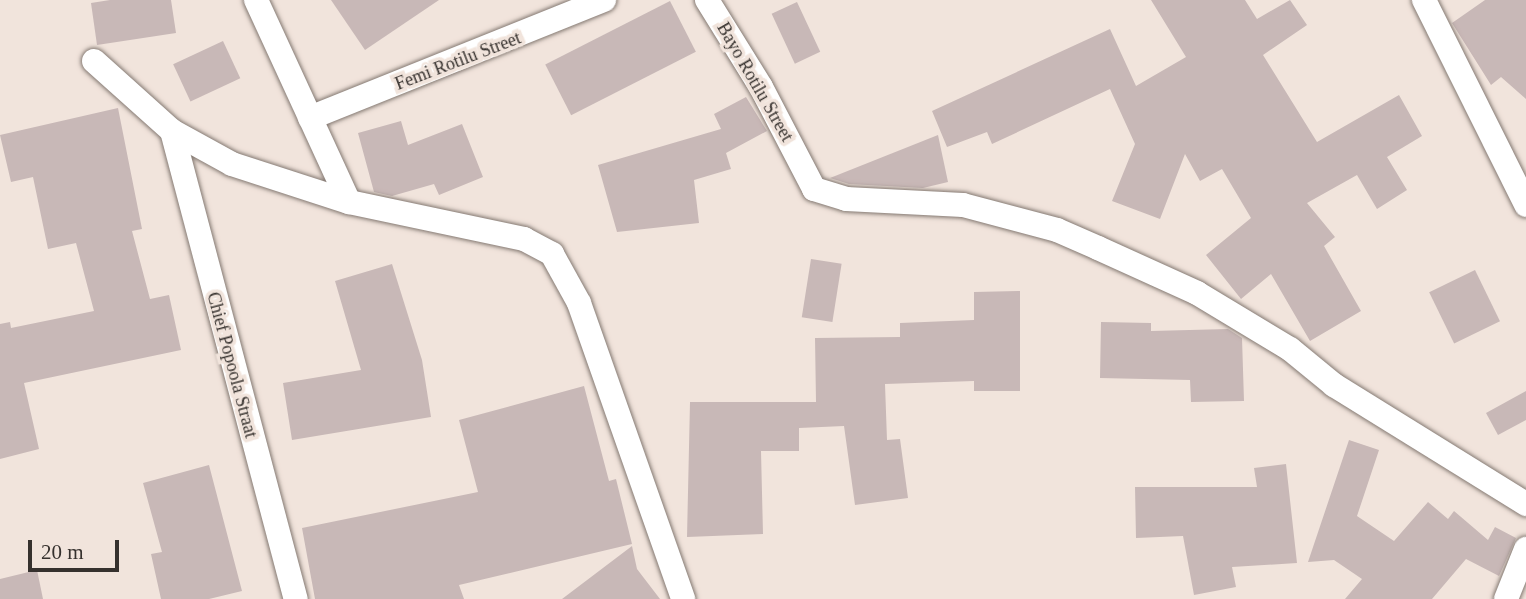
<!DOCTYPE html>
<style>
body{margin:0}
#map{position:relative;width:1526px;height:599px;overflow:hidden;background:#f1e4dc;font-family:"Times New Roman",serif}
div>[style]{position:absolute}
.building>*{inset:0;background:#c8b8b7;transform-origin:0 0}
.roads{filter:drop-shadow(0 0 2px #847972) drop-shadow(0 0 2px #847972)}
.street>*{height:24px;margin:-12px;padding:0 12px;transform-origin:12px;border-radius:12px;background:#fff}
span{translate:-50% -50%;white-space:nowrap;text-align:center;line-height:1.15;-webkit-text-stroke:7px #f1e4dc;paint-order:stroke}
.street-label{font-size:18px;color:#36312e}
.scale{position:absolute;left:28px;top:540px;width:91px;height:32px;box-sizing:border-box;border:4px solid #36312e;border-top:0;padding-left:9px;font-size:21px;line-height:24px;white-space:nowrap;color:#36312e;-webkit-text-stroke:5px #f1e4dc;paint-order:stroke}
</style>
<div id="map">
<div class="building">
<i style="clip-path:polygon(110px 0,171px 0,176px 33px,97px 45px,91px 3px)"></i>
<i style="clip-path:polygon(331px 0,439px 0,365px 50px)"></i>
<i style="clip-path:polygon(1151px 0,1245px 0,1257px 19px,1290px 0,1307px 25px,1263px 55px,1317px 142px,1399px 95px,1422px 136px,1387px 157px,1407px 190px,1377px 209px,1357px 175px,1307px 203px,1335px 237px,1324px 246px,1361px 311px,1310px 341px,1271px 274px,1241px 299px,1206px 255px,1251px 218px,1222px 169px,1200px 181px,1185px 154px,1160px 219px,1112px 201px,1135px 144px,1110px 89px,992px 144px,987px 132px,947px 147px,932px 111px,1110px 29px,1136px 86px,1186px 57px)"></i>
<i style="clip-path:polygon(1485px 0,1526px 0,1526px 99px,1501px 77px,1491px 85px,1452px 23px)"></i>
<i style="left:670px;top:1px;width:57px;height:140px;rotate:63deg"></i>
<i style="left:797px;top:2px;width:55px;height:28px;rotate:65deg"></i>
<i style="left:223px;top:41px;width:41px;height:55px;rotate:65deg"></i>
<i style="clip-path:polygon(746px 97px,767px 131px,726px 153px,731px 169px,694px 180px,699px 223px,617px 232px,598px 165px,721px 129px,714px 114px)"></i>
<i style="clip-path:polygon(118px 108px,142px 229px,132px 231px,150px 299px,169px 295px,181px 350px,24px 383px,39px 449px,0 459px,0 324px,10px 322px,11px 328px,94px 311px,76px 243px,48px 249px,33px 177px,11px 182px,0 135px)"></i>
<i style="clip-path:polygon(401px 121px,408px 145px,462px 124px,483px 177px,439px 195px,434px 184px,392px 196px,374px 192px,358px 133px)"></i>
<i style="clip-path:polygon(938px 135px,948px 182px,923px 188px,849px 184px,830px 178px)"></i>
<i style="left:811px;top:259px;width:31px;height:59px;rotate:9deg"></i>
<i style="clip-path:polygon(392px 264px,422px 360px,431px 417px,292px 440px,283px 383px,361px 370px,335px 281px)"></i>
<i style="left:1475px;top:270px;width:57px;height:51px;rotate:64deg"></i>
<i style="clip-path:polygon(1020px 291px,1020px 391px,974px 391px,974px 381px,885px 384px,887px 440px,900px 439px,908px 498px,855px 505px,844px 426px,799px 428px,799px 451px,761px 451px,763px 534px,687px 537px,690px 402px,816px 402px,815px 338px,900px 337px,900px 323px,974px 320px,974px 292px)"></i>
<i style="clip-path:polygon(1101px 322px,1151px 323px,1151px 331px,1228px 329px,1242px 338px,1244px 401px,1191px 402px,1190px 380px,1100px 378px)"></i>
<i style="clip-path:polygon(584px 386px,609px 481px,616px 479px,632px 544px,459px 585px,464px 599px,315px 599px,302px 528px,478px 492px,459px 420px)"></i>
<i style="clip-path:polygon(1526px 391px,1526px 420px,1498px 435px,1486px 413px)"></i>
<i style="clip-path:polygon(1349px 440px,1379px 450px,1357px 516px,1394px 541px,1428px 502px,1448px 519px,1454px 511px,1488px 540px,1495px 527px,1516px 538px,1499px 576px,1466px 559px,1432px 599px,1345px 599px,1362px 579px,1334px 560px,1308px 562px)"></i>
<i style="clip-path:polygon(1286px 464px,1297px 563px,1232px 567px,1236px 587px,1194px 595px,1183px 536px,1136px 538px,1135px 487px,1257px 487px,1254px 468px)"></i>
<i style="clip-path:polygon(209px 465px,242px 591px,209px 599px,161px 599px,151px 554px,162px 552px,143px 483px)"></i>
<i style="clip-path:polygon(632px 546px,637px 569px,660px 599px,562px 599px)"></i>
<i style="clip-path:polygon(37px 570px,43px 599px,0 599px,0 579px)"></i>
</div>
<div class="roads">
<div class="street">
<i style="left:256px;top:0;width:222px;rotate:65.3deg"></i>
<i style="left:707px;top:0;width:102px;rotate:58.2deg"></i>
<i style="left:761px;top:87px;width:115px;rotate:62.5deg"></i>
<i style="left:814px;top:189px;width:34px;rotate:17deg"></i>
<i style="left:846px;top:199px;width:117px;rotate:2.9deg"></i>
<i style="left:963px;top:205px;width:97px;rotate:14.9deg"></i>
<i style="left:1057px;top:230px;width:45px;rotate:23.7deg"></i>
<i style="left:1098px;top:248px;width:109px;rotate:24.4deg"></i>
<i style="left:1197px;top:293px;width:109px;rotate:31.1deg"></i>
<i style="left:1290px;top:349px;width:57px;rotate:39.3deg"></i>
<i style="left:1334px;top:385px;width:226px;rotate:31.8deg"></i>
<i style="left:1424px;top:0;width:229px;rotate:63.5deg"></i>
<i style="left:94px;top:61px;width:105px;rotate:41.9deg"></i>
<i style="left:172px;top:131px;width:68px;rotate:28.8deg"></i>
<i style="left:232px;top:164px;width:123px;rotate:18deg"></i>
<i style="left:349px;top:202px;width:179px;rotate:11.9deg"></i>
<i style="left:524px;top:239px;width:32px;rotate:28deg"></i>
<i style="left:552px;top:254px;width:56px;rotate:61.1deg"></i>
<i style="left:579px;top:303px;width:314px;rotate:70.6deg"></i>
<i style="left:310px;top:118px;width:317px;rotate:-21.9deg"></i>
<i style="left:172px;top:131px;width:484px;rotate:75.2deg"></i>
<i style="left:1506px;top:599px;width:54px;rotate:-68.2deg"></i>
</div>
</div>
<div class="street-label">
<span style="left:458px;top:61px;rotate:-21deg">Femi Rotilu Street</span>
<span style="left:755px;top:82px;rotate:60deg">Bayo Rotilu Street</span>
<span style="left:232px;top:365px;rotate:75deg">Chief Popoola Straat</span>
</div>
<div class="scale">20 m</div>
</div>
